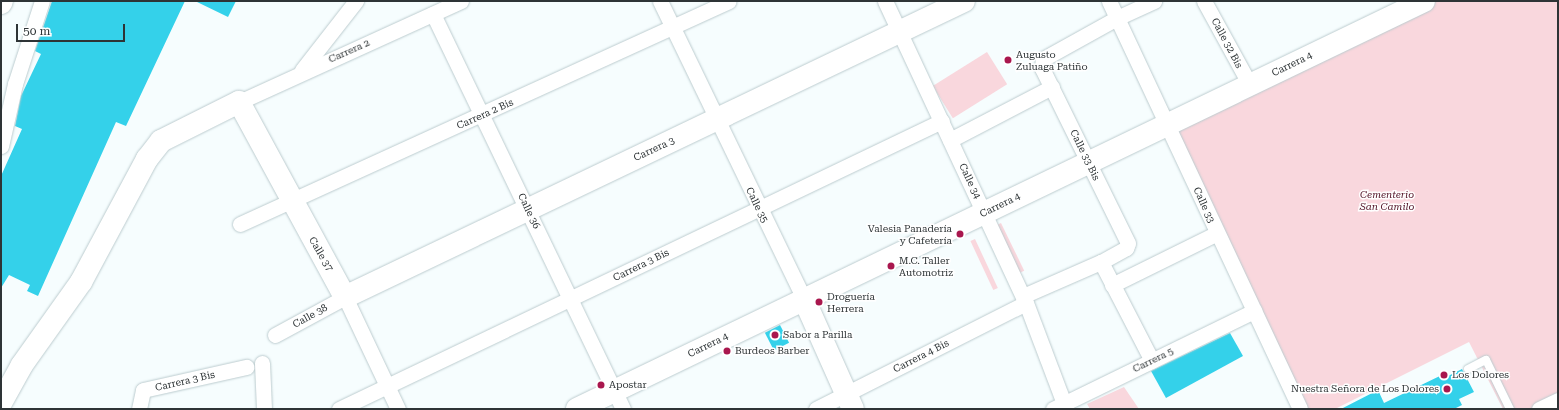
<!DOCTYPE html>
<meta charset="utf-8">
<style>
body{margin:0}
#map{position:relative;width:1559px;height:410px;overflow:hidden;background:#f6fdfe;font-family:"Roboto Serif",serif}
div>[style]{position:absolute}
.green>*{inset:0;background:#f9d7dd;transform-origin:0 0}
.building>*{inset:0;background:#34d1ea;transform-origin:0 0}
.roads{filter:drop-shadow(0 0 1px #bccccf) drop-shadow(0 0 1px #bccccf)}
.lane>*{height:8px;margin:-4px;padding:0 4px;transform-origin:4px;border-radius:4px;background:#fff}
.street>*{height:15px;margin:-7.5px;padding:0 7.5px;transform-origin:7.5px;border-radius:7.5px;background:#fff}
.secondary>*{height:22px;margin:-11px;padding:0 11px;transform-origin:11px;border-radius:11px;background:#fff}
.dots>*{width:11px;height:11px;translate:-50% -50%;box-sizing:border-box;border:2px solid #fff;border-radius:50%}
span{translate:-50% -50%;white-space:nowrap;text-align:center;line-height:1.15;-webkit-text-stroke:3px #fff;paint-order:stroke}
.street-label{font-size:10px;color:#2e3436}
.poi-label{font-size:10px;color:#2e3436}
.left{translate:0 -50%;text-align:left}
.right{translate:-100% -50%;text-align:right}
.park-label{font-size:10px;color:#521226;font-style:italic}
.frame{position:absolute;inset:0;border:2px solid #2e3436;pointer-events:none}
.scale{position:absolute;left:16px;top:24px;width:109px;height:18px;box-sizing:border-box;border:2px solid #2e3436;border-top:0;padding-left:5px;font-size:12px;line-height:14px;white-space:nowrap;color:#2e3436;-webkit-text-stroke:3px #fff;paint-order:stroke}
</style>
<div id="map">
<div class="green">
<i style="clip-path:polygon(1424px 1px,1558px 1px,1558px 400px,1539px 409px,1503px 409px,1469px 342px,1335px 409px,1300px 409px,1167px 124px)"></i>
<i style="left:987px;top:52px;width:38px;height:64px;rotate:58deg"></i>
<i style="left:1001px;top:223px;width:53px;height:5px;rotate:64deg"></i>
<i style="left:975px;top:239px;width:54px;height:5px;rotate:65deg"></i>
<i style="clip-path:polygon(1124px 387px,1139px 409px,1090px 409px,1087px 404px)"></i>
</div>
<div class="building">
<i style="clip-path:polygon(52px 1px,185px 1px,126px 126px,116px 122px,38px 296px,27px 291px,30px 285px,9px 275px,1px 288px,1px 176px,22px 129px,15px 126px,21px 96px,41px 54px,35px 51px)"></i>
<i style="clip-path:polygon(195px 1px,236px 1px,228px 17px)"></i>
<i style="left:780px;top:325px;width:20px;height:17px;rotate:63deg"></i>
<i style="clip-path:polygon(1230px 333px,1243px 356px,1166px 398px,1151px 371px)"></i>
<i style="clip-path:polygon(1462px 369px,1474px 392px,1459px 399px,1462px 405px,1454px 409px,1341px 409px,1378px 390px,1384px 403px,1446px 373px,1448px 376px)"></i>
</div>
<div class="roads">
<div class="lane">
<i style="left:1468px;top:369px;width:20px;rotate:-27deg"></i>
<i style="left:1486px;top:360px;width:55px;rotate:63.9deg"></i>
</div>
<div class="street">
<i style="left:660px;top:1px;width:331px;rotate:64.2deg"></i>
<i style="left:885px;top:1px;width:333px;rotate:65deg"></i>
<i style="left:1026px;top:303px;width:113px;rotate:69.3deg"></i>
<i style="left:1109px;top:1px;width:450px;rotate:64.9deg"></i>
<i style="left:1204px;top:1px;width:96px;rotate:61.3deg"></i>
<i style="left:433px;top:14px;width:438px;rotate:64.3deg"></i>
<i style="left:302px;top:70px;width:88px;rotate:-52deg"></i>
<i style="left:239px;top:102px;width:244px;rotate:-24.5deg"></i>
<i style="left:950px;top:140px;width:115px;rotate:-27.5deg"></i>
<i style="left:1px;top:146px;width:64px;rotate:-77.3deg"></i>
<i style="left:15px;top:84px;width:87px;rotate:-72deg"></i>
<i style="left:240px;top:224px;width:537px;rotate:-24.51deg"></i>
<i style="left:1101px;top:262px;width:111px;rotate:62.7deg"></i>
<i style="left:1112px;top:285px;width:117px;rotate:-26.3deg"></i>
<i style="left:1023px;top:296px;width:85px;rotate:-23.6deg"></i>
<i style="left:1101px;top:262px;width:29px;rotate:-29deg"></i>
<i style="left:1126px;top:248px;width:5px;rotate:-68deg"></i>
<i style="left:1128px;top:243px;width:195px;rotate:-116.2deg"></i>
<i style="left:1042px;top:68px;width:9px;rotate:-84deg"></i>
<i style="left:1043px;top:59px;width:85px;rotate:-29deg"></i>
<i style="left:1117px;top:18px;width:41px;rotate:-24.7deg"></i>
<i style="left:275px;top:335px;width:80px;rotate:-28.5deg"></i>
<i style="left:345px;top:297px;width:124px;rotate:64.7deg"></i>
<i style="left:262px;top:363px;width:46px;rotate:87.5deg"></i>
<i style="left:139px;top:409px;width:19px;rotate:-78deg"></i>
<i style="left:143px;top:390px;width:106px;rotate:-12.6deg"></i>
<i style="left:339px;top:409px;width:668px;rotate:-25.53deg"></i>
<i style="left:816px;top:409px;width:235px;rotate:-26.8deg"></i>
<i style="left:1053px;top:409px;width:224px;rotate:-26deg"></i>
<i style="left:1539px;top:409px;width:21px;rotate:-25deg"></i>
</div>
<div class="secondary">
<i style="left:1px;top:3px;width:2px;rotate:-63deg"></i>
<i style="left:804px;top:299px;width:120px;rotate:66deg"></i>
<i style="left:1px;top:403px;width:43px;rotate:-61.1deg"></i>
<i style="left:22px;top:365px;width:102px;rotate:-54.6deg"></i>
<i style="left:81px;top:282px;width:140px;rotate:-61.8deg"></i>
<i style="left:147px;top:159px;width:23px;rotate:-52deg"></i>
<i style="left:161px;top:141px;width:87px;rotate:-26.6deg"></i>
<i style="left:239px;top:102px;width:222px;rotate:61.5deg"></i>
<i style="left:345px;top:297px;width:686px;rotate:-25.56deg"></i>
<i style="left:577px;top:409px;width:940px;rotate:-25.72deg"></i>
</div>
</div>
<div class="dots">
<i style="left:1008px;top:60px;background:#a9174e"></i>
<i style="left:960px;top:234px;background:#a9174e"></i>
<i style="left:891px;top:266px;background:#a9174e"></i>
<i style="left:819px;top:302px;background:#a9174e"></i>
<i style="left:775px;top:335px;background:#a9174e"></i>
<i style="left:727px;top:351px;background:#a9174e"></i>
<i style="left:1444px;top:375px;background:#a9174e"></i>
<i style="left:601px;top:385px;background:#a9174e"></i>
<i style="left:1447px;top:389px;background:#a9174e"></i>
</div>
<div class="street-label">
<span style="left:1227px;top:43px;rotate:62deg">Calle 32 Bis</span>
<span style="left:349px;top:51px;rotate:-24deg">Carrera 2</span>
<span style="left:1292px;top:64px;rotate:-26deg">Carrera 4</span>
<span style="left:485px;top:114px;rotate:-24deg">Carrera 2 Bis</span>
<span style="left:654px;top:149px;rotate:-25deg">Carrera 3</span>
<span style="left:1085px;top:155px;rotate:64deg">Calle 33 Bis</span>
<span style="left:970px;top:181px;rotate:65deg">Calle 34</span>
<span style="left:757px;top:205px;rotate:64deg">Calle 35</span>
<span style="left:1000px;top:205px;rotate:-26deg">Carrera 4</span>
<span style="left:1204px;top:205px;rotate:66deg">Calle 33</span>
<span style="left:529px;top:211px;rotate:64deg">Calle 36</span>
<span style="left:321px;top:254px;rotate:60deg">Calle 37</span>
<span style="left:641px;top:265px;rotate:-26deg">Carrera 3 Bis</span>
<span style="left:310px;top:316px;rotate:-29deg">Calle 38</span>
<span style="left:708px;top:345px;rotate:-26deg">Carrera 4</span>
<span style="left:921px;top:356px;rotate:-27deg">Carrera 4 Bis</span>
<span style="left:1153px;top:360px;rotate:-26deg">Carrera 5</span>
<span style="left:185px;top:381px;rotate:-13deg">Carrera 3 Bis</span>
</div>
<div class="poi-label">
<span class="left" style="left:1016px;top:60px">Augusto<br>Zuluaga Patiño</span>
<span class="right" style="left:952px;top:234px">Valesia Panadería<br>y Cafetería</span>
<span class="left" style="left:899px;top:266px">M.C. Taller<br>Automotriz</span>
<span class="left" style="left:827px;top:302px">Droguería<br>Herrera</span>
<span class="left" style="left:783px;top:335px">Sabor a Parilla</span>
<span class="left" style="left:735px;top:351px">Burdeos Barber</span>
<span class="left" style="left:1452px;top:375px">Los Dolores</span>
<span class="left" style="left:609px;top:385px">Apostar</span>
<span class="right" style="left:1439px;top:389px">Nuestra Señora de Los Dolores</span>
</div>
<div class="park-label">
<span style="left:1387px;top:200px">Cementerio<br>San Camilo</span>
</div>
<div class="frame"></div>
<div class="scale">50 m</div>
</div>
